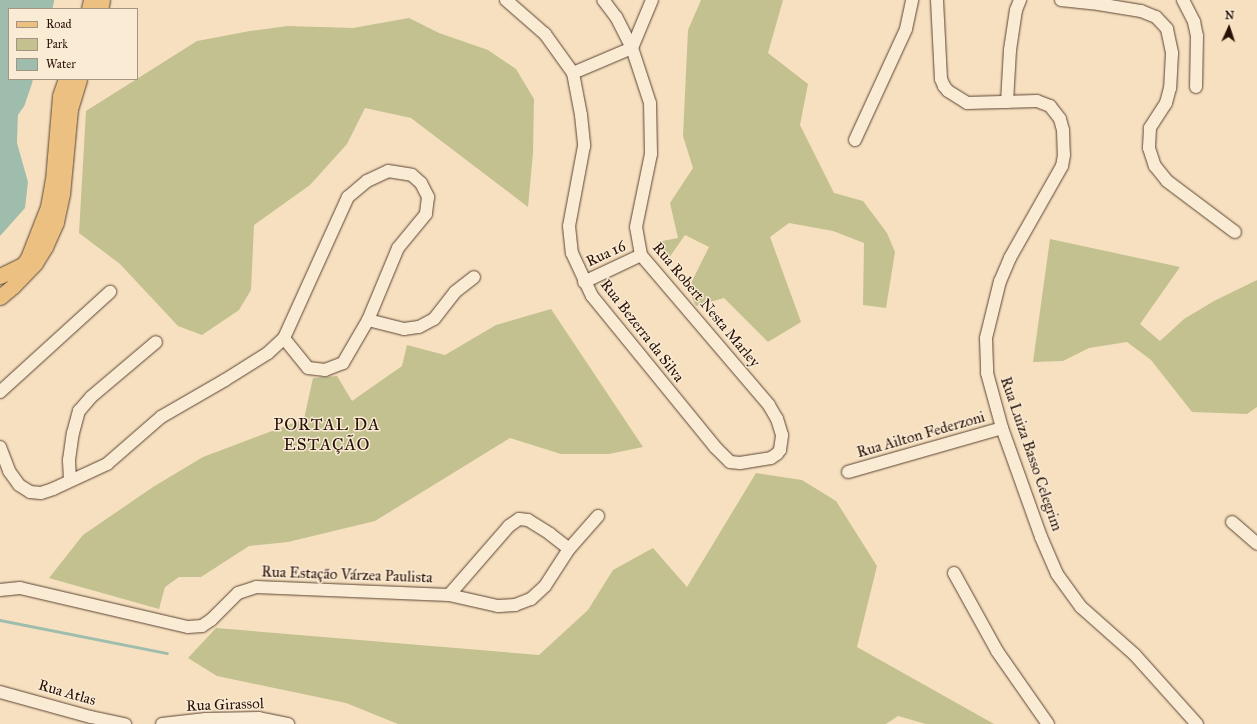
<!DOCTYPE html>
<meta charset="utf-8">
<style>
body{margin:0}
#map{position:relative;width:1257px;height:724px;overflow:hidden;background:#f7e0bf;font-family:"IM FELL Great Primer",serif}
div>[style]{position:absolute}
.green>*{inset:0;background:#c2c18f}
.water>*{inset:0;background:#9ebdad}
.stream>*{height:2.5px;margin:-1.25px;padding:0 1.25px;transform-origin:1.25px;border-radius:1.25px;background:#9ebdad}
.river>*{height:15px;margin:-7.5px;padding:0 7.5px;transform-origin:7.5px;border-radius:7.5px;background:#9ebdad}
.roads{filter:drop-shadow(0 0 1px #5b4434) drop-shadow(0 0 1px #5b4434)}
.minor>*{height:12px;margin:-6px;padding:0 6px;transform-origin:6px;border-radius:6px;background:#faebd5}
.major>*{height:15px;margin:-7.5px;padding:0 7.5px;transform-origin:7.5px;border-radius:7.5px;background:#ecc080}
span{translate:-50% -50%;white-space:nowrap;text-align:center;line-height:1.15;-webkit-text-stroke:3px #faebd5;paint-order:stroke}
.street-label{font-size:15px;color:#271006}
.quarter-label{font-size:17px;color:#271006;letter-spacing:1px}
.legend{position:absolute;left:8px;top:8px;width:130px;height:72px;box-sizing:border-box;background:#faebd5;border:1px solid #a69382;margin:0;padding:5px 7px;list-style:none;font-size:12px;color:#271006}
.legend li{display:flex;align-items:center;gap:8px;height:20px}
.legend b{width:20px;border:1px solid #a69382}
.north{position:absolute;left:1209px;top:8px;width:40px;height:40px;-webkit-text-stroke:3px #faebd5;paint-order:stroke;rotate:3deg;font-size:11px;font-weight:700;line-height:16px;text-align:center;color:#271006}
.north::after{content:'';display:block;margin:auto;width:14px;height:18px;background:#271006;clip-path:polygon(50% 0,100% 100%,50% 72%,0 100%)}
</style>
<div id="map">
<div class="green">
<i style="clip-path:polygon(701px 0,783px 0,768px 53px,808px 84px,800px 125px,834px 193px,863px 201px,887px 233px,895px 252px,886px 308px,863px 305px,864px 243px,833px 231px,789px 223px,770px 237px,801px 322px,768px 342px,724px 298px,696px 306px,688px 289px,709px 247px,685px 235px,669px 258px,657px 242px,678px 238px,670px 203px,693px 168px,683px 136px,688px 30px)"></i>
<i style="clip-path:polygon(409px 18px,439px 33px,488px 50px,516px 69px,534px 99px,533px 153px,528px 207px,411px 118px,365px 108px,347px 144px,310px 185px,254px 225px,251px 290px,239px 310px,202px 335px,178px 326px,120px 264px,79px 233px,86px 111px,197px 41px,250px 31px,288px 26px,353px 28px)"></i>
<i style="clip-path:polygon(1050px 239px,1180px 267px,1140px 324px,1160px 341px,1184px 319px,1214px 301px,1257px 280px,1257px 407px,1247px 414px,1192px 412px,1151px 360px,1127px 342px,1089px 348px,1063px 361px,1033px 362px)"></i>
<i style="clip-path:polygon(551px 309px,643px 447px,609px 454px,561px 454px,510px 438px,375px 521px,288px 542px,249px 546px,201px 577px,179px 577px,165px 587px,159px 609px,49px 578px,83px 535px,153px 487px,203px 457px,304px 419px,313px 378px,337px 376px,352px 401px,402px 366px,407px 345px,445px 355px,496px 325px)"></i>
<i style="clip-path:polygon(756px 473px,802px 480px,836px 501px,877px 566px,857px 647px,994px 724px,926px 724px,898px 716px,886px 724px,398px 724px,346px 703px,217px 676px,188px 658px,216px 628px,539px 655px,588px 610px,613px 570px,653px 548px,687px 587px)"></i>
</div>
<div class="water">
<i style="clip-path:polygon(0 0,40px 0,38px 9px,9px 9px,9px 79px,19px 79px,17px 143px,28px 182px,25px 208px,0 236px)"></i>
</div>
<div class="stream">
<i style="left:0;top:620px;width:170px;rotate:11.2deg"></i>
</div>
<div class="river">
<i style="left:44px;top:9px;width:9px;rotate:-77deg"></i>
<i style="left:0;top:127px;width:30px;rotate:-56deg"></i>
<i style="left:17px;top:102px;width:24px;rotate:-71deg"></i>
</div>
<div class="roads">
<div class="minor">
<i style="left:506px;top:0;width:52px;rotate:41.1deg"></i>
<i style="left:545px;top:34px;width:48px;rotate:54.3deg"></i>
<i style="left:573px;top:73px;width:43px;rotate:79.2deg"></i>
<i style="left:581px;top:115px;width:31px;rotate:84deg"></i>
<i style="left:584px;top:146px;width:81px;rotate:100.6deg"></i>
<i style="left:569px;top:226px;width:27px;rotate:84deg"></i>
<i style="left:572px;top:253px;width:47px;rotate:65.1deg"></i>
<i style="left:592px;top:296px;width:195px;rotate:50.8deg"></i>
<i style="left:715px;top:447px;width:21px;rotate:45deg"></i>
<i style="left:730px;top:462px;width:10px;rotate:6deg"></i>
<i style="left:740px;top:463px;width:31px;rotate:-9deg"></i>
<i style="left:771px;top:458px;width:7px;rotate:-34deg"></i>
<i style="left:777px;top:454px;width:5px;rotate:-53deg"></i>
<i style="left:780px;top:450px;width:15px;rotate:-82deg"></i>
<i style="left:782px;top:435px;width:17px;rotate:-107deg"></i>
<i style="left:777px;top:419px;width:16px;rotate:-120deg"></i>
<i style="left:769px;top:405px;width:197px;rotate:-130.5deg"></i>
<i style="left:641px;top:255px;width:28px;rotate:-100deg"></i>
<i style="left:636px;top:227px;width:75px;rotate:-78.4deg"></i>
<i style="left:651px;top:154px;width:51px;rotate:-91.1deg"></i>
<i style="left:650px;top:103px;width:58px;rotate:-108.1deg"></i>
<i style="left:632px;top:48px;width:35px;rotate:-117deg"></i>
<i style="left:616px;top:17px;width:21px;rotate:-127deg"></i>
<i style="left:937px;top:0;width:79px;rotate:87.1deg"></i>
<i style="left:941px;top:79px;width:8px;rotate:67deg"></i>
<i style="left:944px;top:86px;width:6px;rotate:51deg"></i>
<i style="left:948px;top:91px;width:22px;rotate:32deg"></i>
<i style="left:967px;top:103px;width:70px;rotate:-1.6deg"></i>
<i style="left:1037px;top:101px;width:14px;rotate:21deg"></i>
<i style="left:1050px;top:106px;width:16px;rotate:52deg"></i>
<i style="left:1060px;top:119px;width:11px;rotate:75deg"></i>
<i style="left:1063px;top:130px;width:25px;rotate:88deg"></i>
<i style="left:1064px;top:155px;width:11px;rotate:100deg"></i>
<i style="left:1062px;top:166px;width:106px;rotate:119.5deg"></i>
<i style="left:1010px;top:258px;width:25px;rotate:113deg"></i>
<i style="left:1000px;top:281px;width:59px;rotate:103.8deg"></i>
<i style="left:986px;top:338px;width:35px;rotate:88deg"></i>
<i style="left:987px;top:373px;width:57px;rotate:74.7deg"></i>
<i style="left:1002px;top:428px;width:116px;rotate:70.3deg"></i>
<i style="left:1041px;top:537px;width:40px;rotate:66.6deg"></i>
<i style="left:1057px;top:574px;width:41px;rotate:54deg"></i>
<i style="left:1081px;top:607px;width:72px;rotate:41.6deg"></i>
<i style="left:1135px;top:655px;width:93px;rotate:48.1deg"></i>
<i style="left:1061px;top:0;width:31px;rotate:6deg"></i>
<i style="left:1092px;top:3px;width:50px;rotate:9.3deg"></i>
<i style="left:1141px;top:11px;width:16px;rotate:22deg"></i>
<i style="left:1156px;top:17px;width:16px;rotate:47deg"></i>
<i style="left:1167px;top:29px;width:25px;rotate:78deg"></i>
<i style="left:1172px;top:53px;width:35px;rotate:93deg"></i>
<i style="left:1170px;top:88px;width:16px;rotate:105deg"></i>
<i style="left:1166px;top:103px;width:30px;rotate:123deg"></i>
<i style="left:1150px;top:128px;width:20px;rotate:93deg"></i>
<i style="left:1149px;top:148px;width:19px;rotate:72deg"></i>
<i style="left:1155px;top:166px;width:19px;rotate:51deg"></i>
<i style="left:1167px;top:181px;width:85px;rotate:36.9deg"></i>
<i style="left:1183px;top:0;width:25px;rotate:63deg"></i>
<i style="left:1194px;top:22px;width:14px;rotate:78deg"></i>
<i style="left:1197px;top:36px;width:51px;rotate:91.1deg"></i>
<i style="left:573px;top:73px;width:64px;rotate:-23deg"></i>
<i style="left:632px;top:48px;width:52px;rotate:-67.4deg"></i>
<i style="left:1007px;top:102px;width:52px;rotate:-86.7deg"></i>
<i style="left:1010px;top:50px;width:40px;rotate:-81.5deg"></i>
<i style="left:1016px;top:10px;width:11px;rotate:-68deg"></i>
<i style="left:855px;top:140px;width:122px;rotate:-65.3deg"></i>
<i style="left:906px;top:29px;width:30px;rotate:-78deg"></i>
<i style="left:584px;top:282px;width:63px;rotate:-25.3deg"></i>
<i style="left:368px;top:320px;width:37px;rotate:14deg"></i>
<i style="left:404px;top:329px;width:15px;rotate:-8deg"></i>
<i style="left:419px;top:327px;width:17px;rotate:-28deg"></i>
<i style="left:434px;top:319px;width:34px;rotate:-52deg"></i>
<i style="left:455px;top:292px;width:24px;rotate:-38deg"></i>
<i style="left:0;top:392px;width:149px;rotate:-42.3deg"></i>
<i style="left:0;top:447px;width:26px;rotate:69deg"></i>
<i style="left:9px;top:471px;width:17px;rotate:54deg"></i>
<i style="left:19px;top:485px;width:13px;rotate:32deg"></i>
<i style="left:30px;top:492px;width:11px;rotate:5deg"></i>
<i style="left:41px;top:493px;width:13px;rotate:-18deg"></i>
<i style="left:53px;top:489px;width:60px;rotate:-24.8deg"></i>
<i style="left:107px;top:464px;width:72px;rotate:-41deg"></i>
<i style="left:161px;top:417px;width:74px;rotate:-30deg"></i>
<i style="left:225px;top:380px;width:51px;rotate:-32.1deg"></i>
<i style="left:268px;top:353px;width:22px;rotate:-43deg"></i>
<i style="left:284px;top:338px;width:155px;rotate:-65.6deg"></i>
<i style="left:348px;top:197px;width:25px;rotate:-40deg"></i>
<i style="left:367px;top:181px;width:23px;rotate:-25deg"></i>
<i style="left:388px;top:171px;width:24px;rotate:9deg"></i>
<i style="left:412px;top:175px;width:12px;rotate:42deg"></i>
<i style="left:421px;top:183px;width:16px;rotate:63deg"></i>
<i style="left:428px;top:197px;width:17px;rotate:97deg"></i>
<i style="left:426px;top:214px;width:44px;rotate:129.5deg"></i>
<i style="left:398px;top:248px;width:78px;rotate:112.6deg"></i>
<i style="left:368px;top:320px;width:50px;rotate:120.2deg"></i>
<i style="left:343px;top:363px;width:19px;rotate:159deg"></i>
<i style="left:325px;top:370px;width:17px;rotate:-173deg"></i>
<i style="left:308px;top:368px;width:38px;rotate:-129deg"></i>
<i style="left:848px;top:472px;width:160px;rotate:-15.9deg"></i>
<i style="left:70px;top:480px;width:20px;rotate:-93deg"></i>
<i style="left:69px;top:460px;width:27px;rotate:-82deg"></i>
<i style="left:73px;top:433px;width:23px;rotate:-75deg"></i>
<i style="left:79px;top:411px;width:18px;rotate:-49deg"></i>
<i style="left:91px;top:397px;width:85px;rotate:-40.2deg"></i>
<i style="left:1232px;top:522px;width:33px;rotate:41deg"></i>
<i style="left:954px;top:573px;width:89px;rotate:61.1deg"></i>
<i style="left:997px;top:651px;width:89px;rotate:55.1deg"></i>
<i style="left:0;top:590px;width:20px;rotate:-6deg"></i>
<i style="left:20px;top:588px;width:172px;rotate:13.1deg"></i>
<i style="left:188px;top:627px;width:14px;rotate:-4deg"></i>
<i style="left:202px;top:626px;width:11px;rotate:-34deg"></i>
<i style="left:211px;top:620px;width:38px;rotate:-45deg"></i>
<i style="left:238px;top:593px;width:19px;rotate:-18deg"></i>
<i style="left:256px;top:587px;width:193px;rotate:2.4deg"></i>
<i style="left:449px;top:595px;width:50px;rotate:12.7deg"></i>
<i style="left:498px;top:606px;width:17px;rotate:-3deg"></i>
<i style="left:515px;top:605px;width:17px;rotate:-21deg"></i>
<i style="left:531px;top:599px;width:19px;rotate:-43deg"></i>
<i style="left:545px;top:586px;width:44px;rotate:-57deg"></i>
<i style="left:569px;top:549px;width:44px;rotate:-48.7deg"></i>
<i style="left:449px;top:595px;width:91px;rotate:-49deg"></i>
<i style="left:509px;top:526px;width:12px;rotate:-35deg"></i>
<i style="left:519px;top:519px;width:9px;rotate:6deg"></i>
<i style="left:528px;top:520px;width:26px;rotate:32deg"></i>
<i style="left:550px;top:534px;width:24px;rotate:38deg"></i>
<i style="left:0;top:692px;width:94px;rotate:15.4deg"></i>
<i style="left:91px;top:717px;width:35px;rotate:12deg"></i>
<i style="left:162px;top:724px;width:44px;rotate:-6.5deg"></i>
<i style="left:206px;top:719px;width:53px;rotate:-1.1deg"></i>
<i style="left:259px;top:718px;width:30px;rotate:12deg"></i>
</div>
<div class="major">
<i style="left:89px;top:9px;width:9px;rotate:-77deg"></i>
<i style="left:100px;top:9px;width:9px;rotate:-77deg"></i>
<i style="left:0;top:276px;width:25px;rotate:-26deg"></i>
<i style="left:23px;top:265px;width:9px;rotate:-54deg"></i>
<i style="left:28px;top:258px;width:55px;rotate:-68.6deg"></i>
<i style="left:48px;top:207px;width:27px;rotate:-80deg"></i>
<i style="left:53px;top:180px;width:84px;rotate:-85.2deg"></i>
<i style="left:60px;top:96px;width:18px;rotate:-71deg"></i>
<i style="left:0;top:297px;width:17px;rotate:-40deg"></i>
<i style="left:13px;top:286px;width:32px;rotate:-46deg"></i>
<i style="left:35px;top:263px;width:19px;rotate:-58deg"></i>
<i style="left:45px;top:247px;width:27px;rotate:-66deg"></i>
<i style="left:56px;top:222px;width:29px;rotate:-78deg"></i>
<i style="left:62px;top:194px;width:85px;rotate:-84.6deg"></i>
<i style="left:70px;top:109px;width:31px;rotate:-73deg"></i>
</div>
</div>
<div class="street-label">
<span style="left:606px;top:254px;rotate:-25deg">Rua 16</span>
<span style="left:706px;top:305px;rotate:50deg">Rua Robert Nesta Marley</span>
<span style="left:642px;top:331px;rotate:52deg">Rua Bezerra da Silva</span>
<span style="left:921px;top:435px;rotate:-16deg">Rua Ailton Federzoni</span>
<span style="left:1031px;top:454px;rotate:71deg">Rua Luiza Basso Celegrim</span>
<span style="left:347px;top:575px;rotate:2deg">Rua Estação Várzea Paulista</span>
<span style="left:67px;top:693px;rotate:16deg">Rua Atlas</span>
<span style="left:225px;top:705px;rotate:-2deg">Rua Girassol</span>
</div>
<div class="quarter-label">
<span style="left:327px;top:435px">PORTAL DA<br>ESTAÇÃO</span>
</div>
<ul class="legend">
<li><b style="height:5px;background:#ecc080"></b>Road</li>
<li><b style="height:11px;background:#c2c18f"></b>Park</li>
<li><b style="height:11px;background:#9ebdad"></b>Water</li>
</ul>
<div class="north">N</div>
</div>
